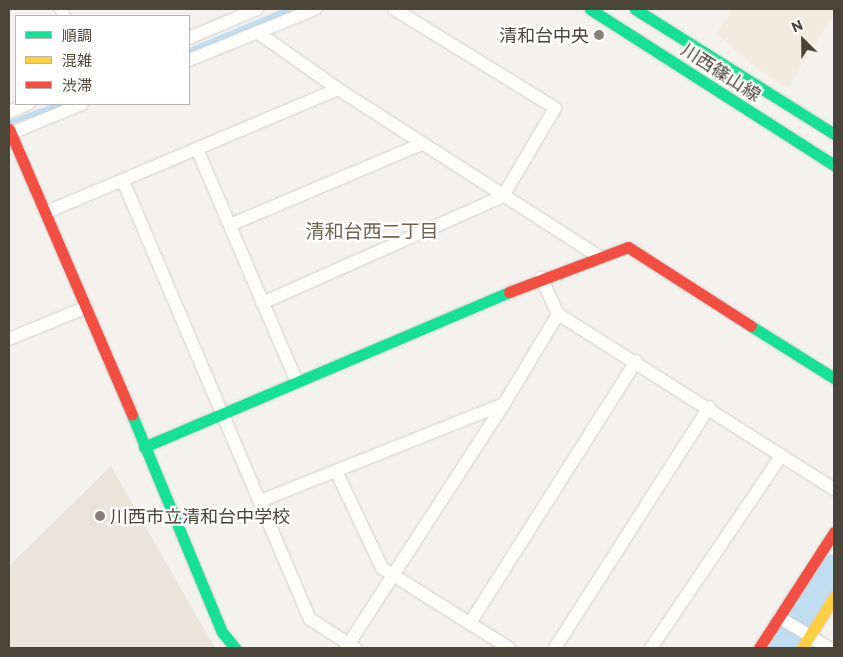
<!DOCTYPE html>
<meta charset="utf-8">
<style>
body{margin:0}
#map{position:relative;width:843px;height:657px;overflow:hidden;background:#f4f2ee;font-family:Commissioner,"Noto Sans JP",sans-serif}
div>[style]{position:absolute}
.commercial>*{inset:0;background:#f3ebdf}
.education>*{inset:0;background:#eae5da}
.stream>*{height:4.5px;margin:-2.25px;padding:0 2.25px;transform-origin:2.25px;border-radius:2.25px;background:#c0ddf1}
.river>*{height:26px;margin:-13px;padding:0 13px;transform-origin:13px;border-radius:13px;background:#c0ddf1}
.roads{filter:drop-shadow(0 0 1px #d2d0cb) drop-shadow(0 0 1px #d2d0cb)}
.street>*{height:12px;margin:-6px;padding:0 6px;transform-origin:6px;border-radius:6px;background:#fdfdfc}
.fast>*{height:11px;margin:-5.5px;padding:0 5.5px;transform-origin:5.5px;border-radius:5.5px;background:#16e098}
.slow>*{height:11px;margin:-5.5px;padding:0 5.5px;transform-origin:5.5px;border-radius:5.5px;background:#ffcf43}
.jam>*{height:11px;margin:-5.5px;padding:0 5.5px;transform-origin:5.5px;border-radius:5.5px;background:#f24e42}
.dots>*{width:14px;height:14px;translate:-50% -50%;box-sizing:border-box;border:2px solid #fff;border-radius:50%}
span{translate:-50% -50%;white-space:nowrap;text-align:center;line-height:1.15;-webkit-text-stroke:4.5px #fff;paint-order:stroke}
.poi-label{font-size:18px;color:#4b4439}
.right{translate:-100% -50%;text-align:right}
.left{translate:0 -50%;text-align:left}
.street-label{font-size:18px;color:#4b4439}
.neighbourhood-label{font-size:19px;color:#6e6250}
.frame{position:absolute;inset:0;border:10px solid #4b4439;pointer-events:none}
.legend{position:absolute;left:15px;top:15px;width:175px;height:90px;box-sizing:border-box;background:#fff;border:1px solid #b7b4b0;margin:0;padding:6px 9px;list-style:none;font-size:15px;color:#4b4439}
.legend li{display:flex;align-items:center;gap:10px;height:25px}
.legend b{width:25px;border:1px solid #b7b4b0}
.north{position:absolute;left:778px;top:15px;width:50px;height:50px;-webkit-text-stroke:4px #fff;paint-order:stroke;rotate:337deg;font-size:14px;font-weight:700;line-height:20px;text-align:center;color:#4b4439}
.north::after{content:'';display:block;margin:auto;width:18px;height:22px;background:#4b4439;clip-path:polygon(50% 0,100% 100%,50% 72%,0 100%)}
</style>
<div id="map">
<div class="commercial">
<i style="clip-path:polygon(732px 9px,834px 9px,834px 14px,788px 88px,759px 70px,717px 34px)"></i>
</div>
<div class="education">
<i style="clip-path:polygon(111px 466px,215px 648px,9px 648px,9px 566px)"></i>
</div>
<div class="stream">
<i style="left:189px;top:50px;width:107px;rotate:-22.5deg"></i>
<i style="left:9px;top:122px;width:53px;rotate:-19.8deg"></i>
</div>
<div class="river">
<i style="left:782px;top:648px;width:96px;rotate:-57.3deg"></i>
</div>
<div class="roads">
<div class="street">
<i style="left:61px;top:9px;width:8px;rotate:67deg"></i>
<i style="left:257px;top:32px;width:99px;rotate:35.1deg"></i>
<i style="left:338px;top:89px;width:308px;rotate:32.7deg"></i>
<i style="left:189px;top:38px;width:74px;rotate:-23.1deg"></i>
<i style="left:189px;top:60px;width:136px;rotate:-22deg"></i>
<i style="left:9px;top:112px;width:21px;rotate:-23deg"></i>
<i style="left:9px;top:134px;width:79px;rotate:-22.3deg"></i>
<i style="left:197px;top:149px;width:251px;rotate:66.8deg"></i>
<i style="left:123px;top:181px;width:476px;rotate:66.9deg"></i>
<i style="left:310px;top:619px;width:54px;rotate:32.8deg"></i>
<i style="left:47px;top:212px;width:316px;rotate:-22.9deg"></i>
<i style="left:230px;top:225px;width:208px;rotate:-22.9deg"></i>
<i style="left:262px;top:303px;width:264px;rotate:-23.9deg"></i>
<i style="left:503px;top:196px;width:102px;rotate:-59.4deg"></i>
<i style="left:555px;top:108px;width:189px;rotate:-148.4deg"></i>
<i style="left:558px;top:314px;width:327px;rotate:32.4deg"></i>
<i style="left:9px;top:339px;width:84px;rotate:-22.3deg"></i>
<i style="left:336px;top:471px;width:107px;rotate:64.6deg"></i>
<i style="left:382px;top:568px;width:150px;rotate:32.2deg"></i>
<i style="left:260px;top:501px;width:263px;rotate:-21.7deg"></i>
<i style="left:779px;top:617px;width:59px;rotate:31.8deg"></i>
<i style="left:470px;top:623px;width:310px;rotate:-57.6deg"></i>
<i style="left:346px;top:648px;width:291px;rotate:-57.1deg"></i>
<i style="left:504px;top:404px;width:105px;rotate:-59deg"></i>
<i style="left:558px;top:314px;width:40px;rotate:-115deg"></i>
<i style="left:555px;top:648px;width:286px;rotate:-57.4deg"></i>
<i style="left:651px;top:648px;width:232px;rotate:-55.9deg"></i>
</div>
<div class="fast">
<i style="left:590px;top:9px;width:290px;rotate:32.6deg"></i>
<i style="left:635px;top:9px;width:235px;rotate:32.1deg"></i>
<i style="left:751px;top:326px;width:98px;rotate:32.1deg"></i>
<i style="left:132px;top:415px;width:235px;rotate:67.5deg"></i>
<i style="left:222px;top:632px;width:21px;rotate:51deg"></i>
<i style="left:144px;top:447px;width:397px;rotate:-23deg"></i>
</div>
<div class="slow">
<i style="left:802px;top:648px;width:60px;rotate:-57.9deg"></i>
</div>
<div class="jam">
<i style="left:9px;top:129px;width:311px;rotate:66.7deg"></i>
<i style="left:509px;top:292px;width:127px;rotate:-20.7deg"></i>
<i style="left:628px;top:247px;width:146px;rotate:32.7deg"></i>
<i style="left:759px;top:648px;width:138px;rotate:-57.1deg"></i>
</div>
</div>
<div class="dots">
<i style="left:599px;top:35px;background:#868178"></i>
<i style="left:100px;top:516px;background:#868178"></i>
</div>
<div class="poi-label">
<span class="right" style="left:589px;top:35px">清和台中央</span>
<span class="left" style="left:110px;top:516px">川西市立清和台中学校</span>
</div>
<div class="street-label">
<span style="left:721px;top:72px;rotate:33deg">川西篠山線</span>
</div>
<div class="neighbourhood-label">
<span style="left:372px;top:231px">清和台西二丁目</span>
</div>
<div class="frame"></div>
<ul class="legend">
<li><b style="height:6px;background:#16e098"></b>順調</li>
<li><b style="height:6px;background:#ffcf43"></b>混雑</li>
<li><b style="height:6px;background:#f24e42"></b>渋滞</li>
</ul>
<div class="north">N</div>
</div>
